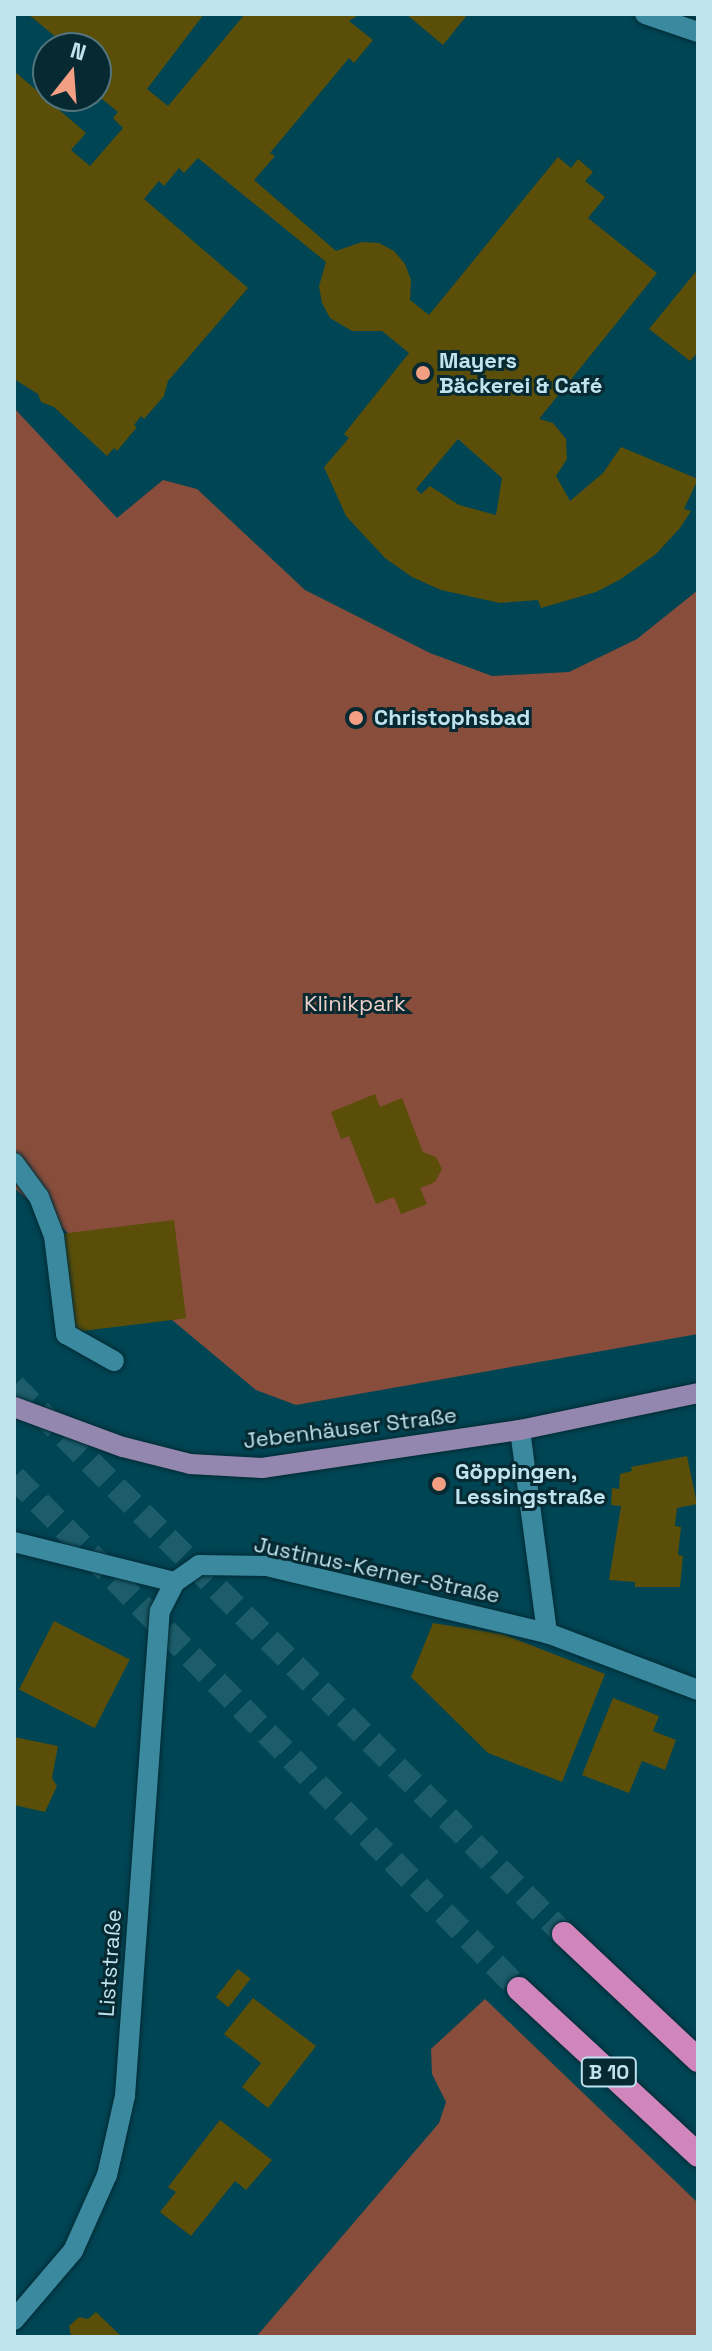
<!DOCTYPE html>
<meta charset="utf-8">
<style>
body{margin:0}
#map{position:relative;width:712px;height:2351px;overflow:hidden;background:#004554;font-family:"Space Grotesk",sans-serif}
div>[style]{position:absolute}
.green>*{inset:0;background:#884d3b}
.building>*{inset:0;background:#5a4e09;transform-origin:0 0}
.highway-tunnel>*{height:24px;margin-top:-12px;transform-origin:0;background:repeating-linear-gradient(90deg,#1d5d6b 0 24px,transparent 0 36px)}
.roads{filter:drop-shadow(0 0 2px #002a34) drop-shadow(0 0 2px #002a34)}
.minor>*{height:20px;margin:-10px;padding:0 10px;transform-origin:10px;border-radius:10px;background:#3b899e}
.major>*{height:20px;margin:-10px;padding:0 10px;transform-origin:10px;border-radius:10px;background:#9487af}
.highway>*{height:24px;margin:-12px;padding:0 12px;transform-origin:12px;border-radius:12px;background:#d086ba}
.dots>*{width:22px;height:22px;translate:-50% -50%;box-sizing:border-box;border:4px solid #072931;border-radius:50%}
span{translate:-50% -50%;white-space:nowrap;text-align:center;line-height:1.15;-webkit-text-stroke:6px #072931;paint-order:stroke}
.shield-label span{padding:2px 6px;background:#072931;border:2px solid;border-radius:6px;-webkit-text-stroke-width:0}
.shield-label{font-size:20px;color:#c0e4ef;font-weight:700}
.poi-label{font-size:22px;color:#c0e4ef;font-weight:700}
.left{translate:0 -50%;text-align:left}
.park-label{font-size:22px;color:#edd1c8}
.street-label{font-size:22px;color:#c0e4ef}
.frame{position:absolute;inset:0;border:16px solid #c0e4ef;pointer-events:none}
.north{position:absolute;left:32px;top:32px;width:80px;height:80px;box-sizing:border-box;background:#072931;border:2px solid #51747d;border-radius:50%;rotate:17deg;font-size:22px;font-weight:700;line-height:32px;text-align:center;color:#c0e4ef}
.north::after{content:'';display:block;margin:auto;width:28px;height:36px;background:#f39f84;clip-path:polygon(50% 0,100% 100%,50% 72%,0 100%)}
</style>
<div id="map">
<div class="green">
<i style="clip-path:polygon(14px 408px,117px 518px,163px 480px,197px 489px,305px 590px,430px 653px,492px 676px,569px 672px,637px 639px,698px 590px,698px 1334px,296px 1405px,256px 1390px,14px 1188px)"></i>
<i style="clip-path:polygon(485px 1999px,698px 2203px,698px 2337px,256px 2337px,439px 2123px,446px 2102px,432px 2074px,431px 2049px)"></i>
</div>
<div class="building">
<i style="clip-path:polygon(evenodd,28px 14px,204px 14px,147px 89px,168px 106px,245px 14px,360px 14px,349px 21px,373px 40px,354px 63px,349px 58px,270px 153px,275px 156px,254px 180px,336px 251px,362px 242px,379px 243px,394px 251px,405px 264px,411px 280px,410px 300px,429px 315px,558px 157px,571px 168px,578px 159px,593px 172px,585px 181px,605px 197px,588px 218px,657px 273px,539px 419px,553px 423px,566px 439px,567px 459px,556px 476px,570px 501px,603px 473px,621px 447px,698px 479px,684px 509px,691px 511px,680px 528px,656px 554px,621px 579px,596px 592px,541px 608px,538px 600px,500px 603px,441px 590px,412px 577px,385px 558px,346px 516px,324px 467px,349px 438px,344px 434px,409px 353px,382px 331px,352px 331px,330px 318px,322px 303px,319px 286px,326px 262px,198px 158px,184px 173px,179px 168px,164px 186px,159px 181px,144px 199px,248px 288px,168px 381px,164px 396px,144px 419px,141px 416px,134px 425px,137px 427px,117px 451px,114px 448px,107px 456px,54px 407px,41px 402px,38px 394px,14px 379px,14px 71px,86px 133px,71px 150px,90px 166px,123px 128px,113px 118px,118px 112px,96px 94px,96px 48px,69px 48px,28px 14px,458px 439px,502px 478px,496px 515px,459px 505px,430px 486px,421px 494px,416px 489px,458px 439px)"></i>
<i style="clip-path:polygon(406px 14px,468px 14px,443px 45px)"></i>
<i style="clip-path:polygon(698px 269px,698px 352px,690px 361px,649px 329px)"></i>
<i style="clip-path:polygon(375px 1094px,380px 1107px,402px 1098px,423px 1152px,436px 1157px,442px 1169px,435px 1182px,420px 1188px,427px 1204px,401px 1214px,394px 1197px,376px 1204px,349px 1136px,341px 1139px,331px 1112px)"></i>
<i style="left:174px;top:1220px;width:99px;height:117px;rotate:83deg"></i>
<i style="clip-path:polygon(687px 1456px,697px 1504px,677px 1508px,675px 1526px,681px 1527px,678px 1555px,683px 1556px,680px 1587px,635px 1587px,635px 1582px,609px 1580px,621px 1506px,611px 1505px,612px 1488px,619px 1489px,620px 1474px,632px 1471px,631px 1467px)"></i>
<i style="left:54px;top:1621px;width:85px;height:77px;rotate:27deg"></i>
<i style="clip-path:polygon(433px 1623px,502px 1634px,605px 1674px,562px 1782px,488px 1753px,411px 1677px)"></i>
<i style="clip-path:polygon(613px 1698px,659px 1716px,653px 1731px,676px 1740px,665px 1770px,642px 1761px,629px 1793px,582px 1775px)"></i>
<i style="clip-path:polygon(14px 1737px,58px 1746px,52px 1778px,57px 1786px,45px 1812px,14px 1805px)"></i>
<i style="left:238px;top:1969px;width:16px;height:36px;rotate:38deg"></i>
<i style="clip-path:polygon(253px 1998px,316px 2046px,268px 2108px,242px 2087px,261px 2063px,224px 2034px)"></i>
<i style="clip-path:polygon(220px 2120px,272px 2160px,246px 2190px,235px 2181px,191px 2236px,160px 2212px,176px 2192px,168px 2187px)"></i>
<i style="clip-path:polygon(96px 2312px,122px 2337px,71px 2337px,69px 2326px,79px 2317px,88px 2319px)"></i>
</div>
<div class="highway-tunnel">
<i style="left:14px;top:1386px;width:776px;rotate:44.9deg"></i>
<i style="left:14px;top:1477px;width:719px;rotate:45.39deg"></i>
</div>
<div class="roads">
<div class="minor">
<i style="left:645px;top:14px;width:56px;rotate:18.8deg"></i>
<i style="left:14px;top:1163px;width:42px;rotate:53.7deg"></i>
<i style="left:39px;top:1197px;width:42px;rotate:69deg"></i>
<i style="left:54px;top:1236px;width:99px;rotate:83deg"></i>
<i style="left:66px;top:1334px;width:55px;rotate:29.4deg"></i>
<i style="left:520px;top:1430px;width:205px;rotate:82.4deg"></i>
<i style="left:14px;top:1542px;width:166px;rotate:14deg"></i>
<i style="left:175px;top:1582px;width:29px;rotate:-35deg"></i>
<i style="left:199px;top:1565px;width:68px;rotate:0.8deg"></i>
<i style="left:267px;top:1566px;width:288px;rotate:13.5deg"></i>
<i style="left:547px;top:1633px;width:161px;rotate:20.7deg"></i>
<i style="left:14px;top:2320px;width:91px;rotate:-49.5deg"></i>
<i style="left:73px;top:2251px;width:83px;rotate:-65.9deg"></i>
<i style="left:107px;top:2175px;width:17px;rotate:-77deg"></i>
<i style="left:111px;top:2158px;width:64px;rotate:-77.3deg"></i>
<i style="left:125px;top:2096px;width:486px;rotate:-85.9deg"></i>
<i style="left:160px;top:1611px;width:33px;rotate:-63deg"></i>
</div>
<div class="major">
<i style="left:14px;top:1407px;width:116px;rotate:20.2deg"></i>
<i style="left:123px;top:1447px;width:69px;rotate:14.2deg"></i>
<i style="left:190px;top:1464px;width:72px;rotate:3.2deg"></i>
<i style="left:262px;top:1468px;width:261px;rotate:-8.4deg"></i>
<i style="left:520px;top:1430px;width:182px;rotate:-11.7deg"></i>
</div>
<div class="highway">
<i style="left:564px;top:1934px;width:184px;rotate:43.2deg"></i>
<i style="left:519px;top:1989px;width:244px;rotate:42.8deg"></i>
</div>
</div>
<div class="dots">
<i style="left:423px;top:373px;background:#f39f84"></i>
<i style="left:356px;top:718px;background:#f39f84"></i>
<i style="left:439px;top:1484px;background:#f39f84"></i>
</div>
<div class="shield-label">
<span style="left:609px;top:2072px">B 10</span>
</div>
<div class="poi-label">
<span class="left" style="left:439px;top:373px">Mayers<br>Bäckerei &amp; Café</span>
<span class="left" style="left:374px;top:718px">Christophsbad</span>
<span class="left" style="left:455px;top:1484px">Göppingen,<br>Lessingstraße</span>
</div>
<div class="park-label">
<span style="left:355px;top:1004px">Klinikpark</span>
</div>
<div class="street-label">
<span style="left:350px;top:1428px;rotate:-7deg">Jebenhäuser Straße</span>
<span style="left:377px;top:1570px;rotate:12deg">Justinus-Kerner-Straße</span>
<span style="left:110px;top:1963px;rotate:-86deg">Liststraße</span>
</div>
<div class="frame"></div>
<div class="north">N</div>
</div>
